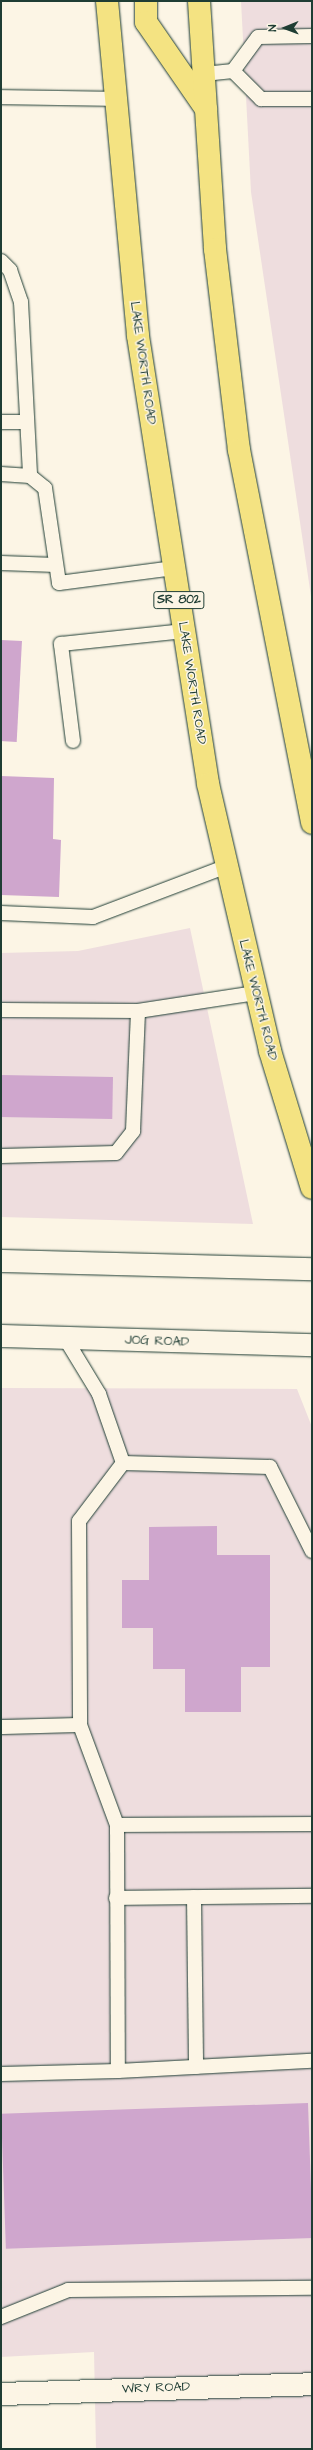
<!DOCTYPE html>
<style>
body{margin:0}
#map{position:relative;width:313px;height:2450px;overflow:hidden;background:#fcf5e5;font-family:"Architects Daughter",sans-serif}
div>[style]{position:absolute}
.built>*{inset:0;background:#eeddde}
.building>*{inset:0;background:#cfa6cd;transform-origin:0 0}
.roads{filter:drop-shadow(0 0 1px #1f3d34) drop-shadow(0 0 1px #1f3d34)}
.lane>*{height:14px;margin:-7px;padding:0 7px;transform-origin:7px;border-radius:7px;background:#fcf5e5}
.street>*{height:22px;margin:-11px;padding:0 11px;transform-origin:11px;border-radius:11px;background:#fcf5e5}
.secondary>*{height:22px;margin:-11px;padding:0 11px;transform-origin:11px;border-radius:11px;background:#fcf5e5}
.primary>*{height:22px;margin:-11px;padding:0 11px;transform-origin:11px;border-radius:11px;background:#f4e382}
span{translate:-50% -50%;white-space:nowrap;text-align:center;line-height:1.15;-webkit-text-stroke:3px #fcf5e5;paint-order:stroke}
.shield-label span{padding:1px 3px;background:#fcf5e5;border:1px solid;border-radius:3px;-webkit-text-stroke-width:0}
.shield-label{font-size:12px;color:#1f3d34;font-weight:700}
.street-label{font-size:13px;color:#1f3d34}
.frame{position:absolute;inset:0;border:2px solid #1f3d34;pointer-events:none}
.north{position:absolute;left:265px;top:8px;width:40px;height:40px;-webkit-text-stroke:3px #fcf5e5;paint-order:stroke;rotate:269deg;font-size:11px;font-weight:700;line-height:16px;text-align:center;color:#1f3d34}
.north::after{content:'';display:block;margin:auto;width:14px;height:18px;background:#1f3d34;clip-path:polygon(50% 0,100% 100%,50% 72%,0 100%)}
</style>
<div id="map">
<div class="built">
<i style="clip-path:polygon(241px 1px,312px 1px,312px 603px,251px 192px)"></i>
<i style="clip-path:polygon(190px 928px,253px 1224px,1px 1217px,1px 953px,78px 951px)"></i>
<i style="clip-path:polygon(1px 1388px,297px 1389px,312px 1427px,312px 2449px,96px 2449px,94px 2352px,1px 2357px)"></i>
</div>
<div class="building">
<i style="left:1px;top:640px;width:21px;height:101px;rotate:3deg"></i>
<i style="clip-path:polygon(1px 776px,54px 778px,53px 839px,61px 840px,59px 897px,1px 895px)"></i>
<i style="left:1px;top:1075px;width:112px;height:42px;rotate:1deg"></i>
<i style="clip-path:polygon(217px 1526px,217px 1555px,270px 1555px,270px 1667px,241px 1667px,241px 1712px,185px 1712px,185px 1669px,153px 1669px,153px 1628px,122px 1628px,122px 1580px,149px 1580px,149px 1527px)"></i>
<i style="left:308px;top:2103px;width:135px;height:307px;rotate:88deg"></i>
</div>
<div class="roads">
<div class="lane">
<i style="left:233px;top:71px;width:40px;rotate:45deg"></i>
<i style="left:261px;top:99px;width:51px"></i>
<i style="left:204px;top:74px;width:29px;rotate:-6deg"></i>
<i style="left:233px;top:71px;width:42px;rotate:-53.7deg"></i>
<i style="left:258px;top:37px;width:54px;rotate:-1.1deg"></i>
<i style="left:1px;top:97px;width:114px;rotate:1deg"></i>
<i style="left:1px;top:261px;width:13px;rotate:45deg"></i>
<i style="left:10px;top:270px;width:34px;rotate:71deg"></i>
<i style="left:21px;top:302px;width:174px;rotate:87deg"></i>
<i style="left:1px;top:422px;width:26px"></i>
<i style="left:1px;top:474px;width:29px;rotate:4deg"></i>
<i style="left:30px;top:476px;width:19px;rotate:39deg"></i>
<i style="left:45px;top:488px;width:96px;rotate:81.6deg"></i>
<i style="left:59px;top:583px;width:116px;rotate:-7.4deg"></i>
<i style="left:1px;top:563px;width:55px;rotate:2.1deg"></i>
<i style="left:73px;top:741px;width:98px;rotate:-97.1deg"></i>
<i style="left:61px;top:644px;width:124px;rotate:-6deg"></i>
<i style="left:1px;top:913px;width:92px;rotate:2.5deg"></i>
<i style="left:93px;top:917px;width:143px;rotate:-20.8deg"></i>
<i style="left:1px;top:1010px;width:137px;rotate:0.4deg"></i>
<i style="left:138px;top:1011px;width:119px;rotate:-8.7deg"></i>
<i style="left:1px;top:1156px;width:115px;rotate:-1.5deg"></i>
<i style="left:116px;top:1153px;width:28px;rotate:-52deg"></i>
<i style="left:133px;top:1131px;width:120px;rotate:-87.6deg"></i>
<i style="left:65px;top:1338px;width:66px;rotate:58.7deg"></i>
<i style="left:99px;top:1394px;width:73px;rotate:70.8deg"></i>
<i style="left:123px;top:1463px;width:147px;rotate:1.6deg"></i>
<i style="left:270px;top:1467px;width:94px;rotate:63.4deg"></i>
<i style="left:123px;top:1463px;width:73px;rotate:127.2deg"></i>
<i style="left:79px;top:1521px;width:204px;rotate:89.7deg"></i>
<i style="left:80px;top:1725px;width:107px;rotate:69.7deg"></i>
<i style="left:117px;top:1825px;width:195px;rotate:-0.3deg"></i>
<i style="left:1px;top:1727px;width:79px;rotate:-1.5deg"></i>
<i style="left:117px;top:1825px;width:246px;rotate:89.8deg"></i>
<i style="left:118px;top:2071px;width:194px;rotate:-3deg"></i>
<i style="left:194px;top:1897px;width:170px;rotate:89.3deg"></i>
<i style="left:116px;top:1898px;width:196px;rotate:-0.6deg"></i>
<i style="left:1px;top:2074px;width:117px;rotate:-1.5deg"></i>
<i style="left:1px;top:2317px;width:72px;rotate:-21.9deg"></i>
<i style="left:68px;top:2290px;width:244px;rotate:-0.5deg"></i>
</div>
<div class="street">
<i style="left:1px;top:2394px;width:311px;rotate:-1.8deg"></i>
</div>
<div class="secondary">
<i style="left:1px;top:1261px;width:311px;rotate:1.5deg"></i>
<i style="left:1px;top:1336px;width:311px;rotate:1.7deg"></i>
</div>
<div class="primary">
<i style="left:107px;top:1px;width:336px;rotate:84.7deg"></i>
<i style="left:138px;top:336px;width:453px;rotate:81.1deg"></i>
<i style="left:208px;top:784px;width:274px;rotate:76.9deg"></i>
<i style="left:270px;top:1051px;width:143px;rotate:73deg"></i>
<i style="left:146px;top:1px;width:21px;rotate:90deg"></i>
<i style="left:146px;top:22px;width:106px;rotate:55.4deg"></i>
<i style="left:199px;top:1px;width:249px;rotate:86.3deg"></i>
<i style="left:215px;top:249px;width:202px;rotate:83.2deg"></i>
<i style="left:239px;top:450px;width:380px;rotate:78.9deg"></i>
</div>
</div>
<div class="shield-label">
<span style="left:179px;top:600px">SR 802</span>
</div>
<div class="street-label">
<span style="left:143px;top:363px;rotate:82deg">LAKE WORTH ROAD</span>
<span style="left:192px;top:683px;rotate:81deg">LAKE WORTH ROAD</span>
<span style="left:258px;top:1000px;rotate:76deg">LAKE WORTH ROAD</span>
<span style="left:157px;top:1341px;rotate:2deg">JOG ROAD</span>
<span style="left:156px;top:2388px;rotate:-2deg">WRY ROAD</span>
</div>
<div class="frame"></div>
<div class="north">N</div>
</div>
